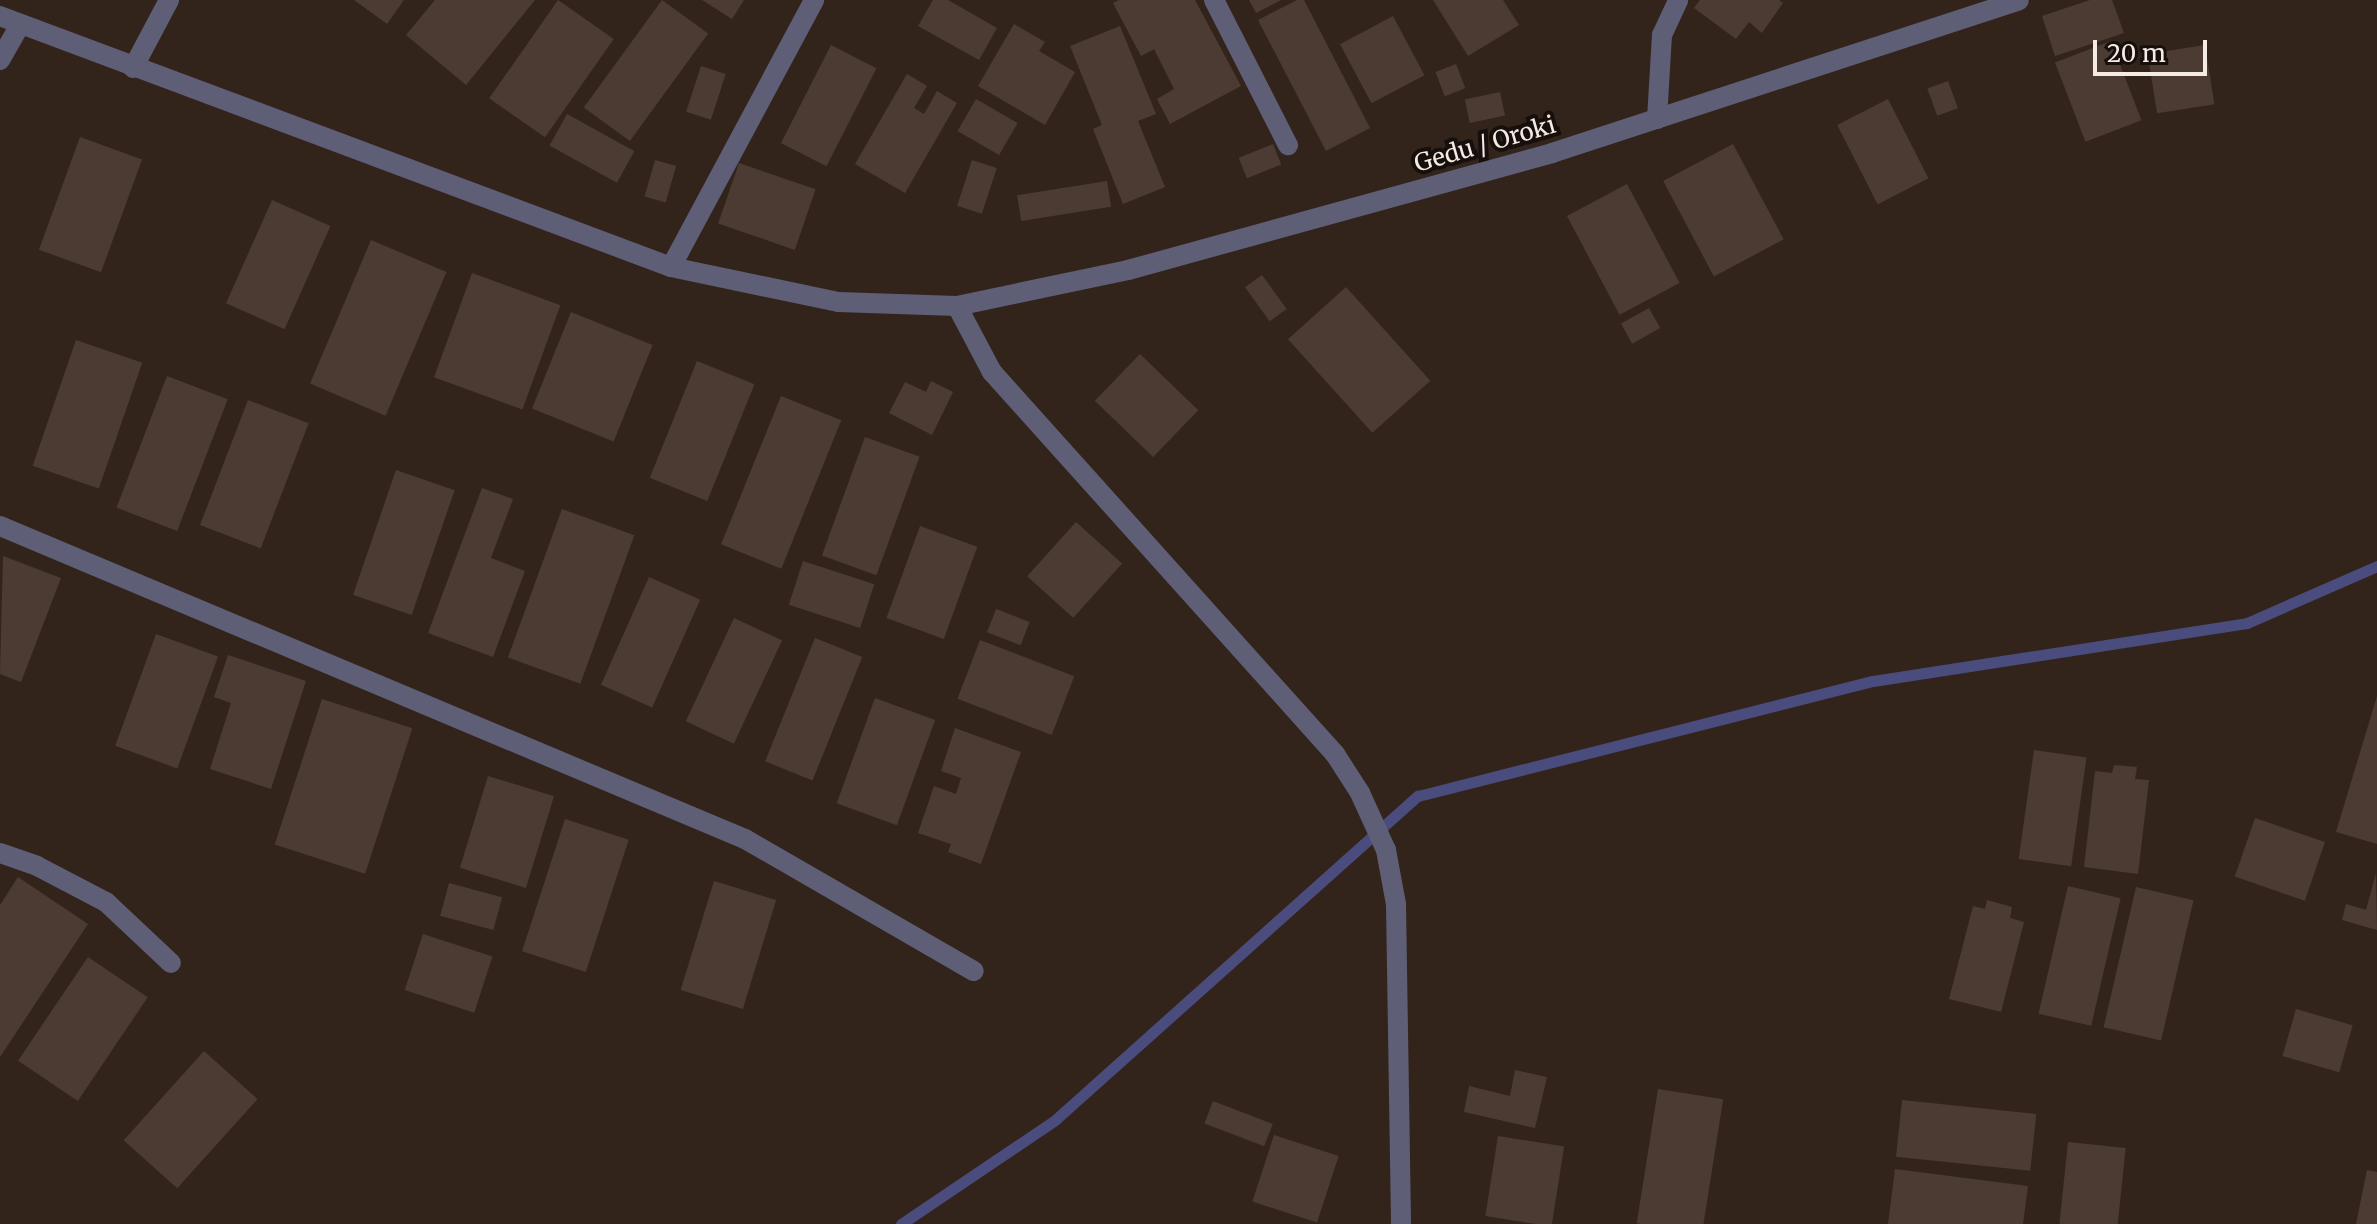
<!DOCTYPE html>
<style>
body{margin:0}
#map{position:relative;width:2377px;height:1224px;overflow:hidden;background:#33241b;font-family:Merriweather,serif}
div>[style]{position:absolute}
.stream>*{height:11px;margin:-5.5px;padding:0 5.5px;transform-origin:5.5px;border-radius:5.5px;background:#4a4c7e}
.building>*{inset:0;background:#4c3b32;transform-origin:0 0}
.minor>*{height:20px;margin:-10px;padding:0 10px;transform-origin:10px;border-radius:10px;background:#5e5f77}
.tertiary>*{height:20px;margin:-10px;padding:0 10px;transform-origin:10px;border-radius:10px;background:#5e5f77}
span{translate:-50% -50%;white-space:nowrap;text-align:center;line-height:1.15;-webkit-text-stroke:8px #160f0b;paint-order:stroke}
.street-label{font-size:24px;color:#f5ebe5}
.scale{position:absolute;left:2093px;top:40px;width:114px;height:36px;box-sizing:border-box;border:4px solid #f5ebe5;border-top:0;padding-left:10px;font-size:24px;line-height:28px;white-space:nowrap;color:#f5ebe5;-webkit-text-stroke:6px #160f0b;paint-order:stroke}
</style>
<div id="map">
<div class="stream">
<i style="left:901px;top:1224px;width:186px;rotate:-34deg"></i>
<i style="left:1055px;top:1120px;width:487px;rotate:-41.8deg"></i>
<i style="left:1418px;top:796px;width:469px;rotate:-14.2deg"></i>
<i style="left:1873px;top:681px;width:378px;rotate:-8.8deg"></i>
<i style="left:2247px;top:623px;width:142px;rotate:-23.7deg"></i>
</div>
<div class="building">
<i style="clip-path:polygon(354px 0,404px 0,387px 24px)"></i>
<i style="clip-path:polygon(435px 0,535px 0,466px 85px,406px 35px)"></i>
<i style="left:558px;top:0;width:68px;height:120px;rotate:35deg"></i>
<i style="left:662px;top:0;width:57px;height:133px;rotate:36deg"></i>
<i style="clip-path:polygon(702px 0,744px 0,732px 19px)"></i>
<i style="clip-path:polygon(933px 0,948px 0,997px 28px,979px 60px,918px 26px)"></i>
<i style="clip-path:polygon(1119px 0,1195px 0,1241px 86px,1170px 124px,1157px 99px,1174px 89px,1154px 49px,1141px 56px,1113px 3px)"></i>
<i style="clip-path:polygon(1249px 0,1281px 0,1256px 13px)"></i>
<i style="clip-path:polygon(1297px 0,1304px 0,1370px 128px,1326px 151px,1258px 20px)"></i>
<i style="clip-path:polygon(1433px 0,1503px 0,1519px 25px,1468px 56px)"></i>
<i style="clip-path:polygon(1700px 0,1779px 0,1783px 3px,1762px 33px,1749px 22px,1736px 39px,1694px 8px)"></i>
<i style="clip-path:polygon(2090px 0,2112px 0,2124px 33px,2055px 56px,2042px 16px)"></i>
<i style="left:1393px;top:16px;width:67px;height:60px;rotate:62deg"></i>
<i style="clip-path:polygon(1014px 24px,1045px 42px,1039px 51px,1075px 72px,1045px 125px,978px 86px)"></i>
<i style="clip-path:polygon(1120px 26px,1156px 114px,1138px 121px,1165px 187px,1123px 204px,1093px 129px,1102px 125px,1070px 46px)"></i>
<i style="left:2111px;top:41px;width:85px;height:60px;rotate:69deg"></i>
<i style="left:831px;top:45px;width:51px;height:110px;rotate:27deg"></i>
<i style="left:2205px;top:45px;width:60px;height:58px;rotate:81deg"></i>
<i style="left:1456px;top:64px;width:26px;height:22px;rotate:69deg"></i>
<i style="left:701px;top:66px;width:26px;height:48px;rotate:18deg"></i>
<i style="clip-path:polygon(907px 74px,927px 86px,914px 108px,924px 114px,937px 91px,957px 103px,905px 193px,855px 164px)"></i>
<i style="left:1948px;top:81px;width:29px;height:22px;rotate:70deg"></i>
<i style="left:1500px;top:92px;width:24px;height:36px;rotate:78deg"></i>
<i style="left:976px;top:99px;width:48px;height:37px;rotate:30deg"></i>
<i style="left:1888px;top:99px;width:89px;height:57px;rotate:63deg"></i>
<i style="left:567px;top:114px;width:77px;height:36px;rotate:29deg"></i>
<i style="left:80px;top:137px;width:66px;height:120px;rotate:20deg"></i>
<i style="left:1273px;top:144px;width:22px;height:37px;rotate:68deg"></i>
<i style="left:1733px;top:144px;width:108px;height:79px;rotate:62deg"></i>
<i style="left:655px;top:160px;width:22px;height:38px;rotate:16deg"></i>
<i style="left:972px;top:160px;width:26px;height:48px;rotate:18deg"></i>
<i style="left:739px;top:163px;width:81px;height:64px;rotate:19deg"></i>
<i style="left:1107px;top:181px;width:26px;height:91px;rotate:81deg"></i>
<i style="left:1627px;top:184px;width:112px;height:68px;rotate:62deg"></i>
<i style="left:272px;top:200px;width:64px;height:113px;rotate:24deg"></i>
<i style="left:371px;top:240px;width:82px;height:156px;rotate:23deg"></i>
<i style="left:472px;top:273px;width:94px;height:111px;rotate:20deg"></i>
<i style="left:1262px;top:275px;width:42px;height:21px;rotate:54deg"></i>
<i style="left:1346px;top:287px;width:126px;height:78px;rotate:48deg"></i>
<i style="left:1649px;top:308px;width:23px;height:32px;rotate:61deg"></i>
<i style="left:571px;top:312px;width:88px;height:104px;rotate:22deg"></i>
<i style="left:76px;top:340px;width:70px;height:133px;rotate:19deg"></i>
<i style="left:1140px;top:354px;width:81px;height:65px;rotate:44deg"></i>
<i style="left:697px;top:361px;width:62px;height:126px;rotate:22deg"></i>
<i style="left:167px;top:376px;width:65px;height:141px;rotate:21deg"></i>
<i style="clip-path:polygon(931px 381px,953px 392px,932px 435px,889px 413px,905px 382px,926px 392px)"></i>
<i style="left:781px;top:396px;width:65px;height:160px;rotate:22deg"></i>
<i style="left:248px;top:400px;width:65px;height:134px;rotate:21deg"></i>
<i style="left:865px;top:437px;width:58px;height:126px;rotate:20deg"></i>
<i style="left:396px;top:470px;width:62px;height:132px;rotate:19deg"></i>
<i style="clip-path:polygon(482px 488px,513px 499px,491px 558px,525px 571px,493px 657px,428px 633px)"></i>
<i style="left:562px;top:509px;width:77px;height:158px;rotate:20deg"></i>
<i style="left:1076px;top:522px;width:62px;height:73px;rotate:42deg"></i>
<i style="left:920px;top:526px;width:61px;height:98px;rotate:20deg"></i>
<i style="clip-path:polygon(3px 556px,61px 578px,21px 682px,0 674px)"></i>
<i style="left:803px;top:561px;width:75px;height:46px;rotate:18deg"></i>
<i style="left:649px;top:577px;width:56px;height:118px;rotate:24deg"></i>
<i style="left:996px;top:609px;width:36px;height:25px;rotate:21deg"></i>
<i style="left:734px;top:618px;width:53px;height:114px;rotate:25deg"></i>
<i style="left:156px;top:634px;width:66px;height:119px;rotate:20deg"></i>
<i style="left:815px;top:638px;width:51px;height:133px;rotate:22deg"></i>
<i style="left:980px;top:640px;width:101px;height:63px;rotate:21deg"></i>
<i style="clip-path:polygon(228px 655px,306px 681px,271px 789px,210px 769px,231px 703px,214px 697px)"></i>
<i style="clip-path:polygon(2377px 696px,2377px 844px,2336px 832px)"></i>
<i style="left:875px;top:698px;width:64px;height:112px;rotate:20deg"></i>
<i style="left:322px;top:699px;width:95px;height:153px;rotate:18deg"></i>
<i style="clip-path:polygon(955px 728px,1021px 752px,981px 864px,948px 852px,951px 844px,918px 833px,934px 786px,956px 794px,961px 778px,941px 771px)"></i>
<i style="left:2034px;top:750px;width:53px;height:110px;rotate:8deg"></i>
<i style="clip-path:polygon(2114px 765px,2137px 767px,2135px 779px,2149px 780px,2138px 874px,2084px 867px,2095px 771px,2112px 773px)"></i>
<i style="left:488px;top:776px;width:69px;height:96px;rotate:17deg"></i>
<i style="left:2255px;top:818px;width:74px;height:62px;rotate:19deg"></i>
<i style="left:565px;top:819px;width:67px;height:139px;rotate:18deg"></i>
<i style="clip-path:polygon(2376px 873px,2377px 930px,2342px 920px,2346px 904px,2366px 910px)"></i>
<i style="clip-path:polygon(18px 877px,88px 924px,0 1057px,0 905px)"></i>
<i style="left:714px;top:881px;width:65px;height:114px;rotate:17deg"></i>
<i style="left:449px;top:883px;width:55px;height:34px;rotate:15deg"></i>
<i style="left:2068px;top:886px;width:54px;height:131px;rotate:13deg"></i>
<i style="left:2136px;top:887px;width:59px;height:144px;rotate:13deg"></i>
<i style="clip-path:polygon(1987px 900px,2012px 907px,2010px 918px,2024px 922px,2001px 1012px,1949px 999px,1973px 906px,1985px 909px)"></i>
<i style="left:423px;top:934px;width:73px;height:59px;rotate:18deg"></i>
<i style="left:88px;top:957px;width:72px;height:125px;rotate:34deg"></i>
<i style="left:2296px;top:1009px;width:59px;height:49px;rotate:16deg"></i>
<i style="left:204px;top:1051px;width:72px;height:120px;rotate:42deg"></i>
<i style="clip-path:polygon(1515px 1070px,1547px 1077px,1535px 1128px,1464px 1112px,1469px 1086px,1510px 1096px)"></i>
<i style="left:1658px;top:1089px;width:66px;height:136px;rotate:9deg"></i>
<i style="left:1902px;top:1100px;width:135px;height:57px;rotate:6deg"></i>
<i style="left:1213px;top:1101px;width:64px;height:24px;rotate:21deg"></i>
<i style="left:1274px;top:1135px;width:68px;height:70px;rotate:18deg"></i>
<i style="left:1498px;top:1136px;width:67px;height:81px;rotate:9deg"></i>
<i style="left:2068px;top:1142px;width:58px;height:82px;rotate:6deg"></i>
<i style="clip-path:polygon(1895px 1169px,2028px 1186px,2023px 1224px,1888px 1224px)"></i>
<i style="clip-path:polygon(2367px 1170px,2377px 1172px,2377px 1224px,2356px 1224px)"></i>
</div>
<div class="minor">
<i style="left:1214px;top:0;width:163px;rotate:63deg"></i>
<i style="left:0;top:60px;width:40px;rotate:-60.3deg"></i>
<i style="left:133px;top:68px;width:77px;rotate:-62.1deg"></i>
<i style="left:1657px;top:119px;width:84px;rotate:-86.6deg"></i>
<i style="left:1662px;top:35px;width:38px;rotate:-65deg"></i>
<i style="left:671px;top:267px;width:303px;rotate:-61.8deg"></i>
<i style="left:0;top:526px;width:808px;rotate:22.79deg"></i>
<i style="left:745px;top:839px;width:264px;rotate:30deg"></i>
<i style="left:0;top:853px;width:39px;rotate:19deg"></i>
<i style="left:37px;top:866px;width:78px;rotate:27.6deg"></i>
<i style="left:106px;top:902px;width:89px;rotate:43.2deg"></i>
</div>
<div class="tertiary">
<i style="left:0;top:16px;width:716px;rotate:20.51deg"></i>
<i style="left:671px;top:267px;width:171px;rotate:11.8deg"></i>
<i style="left:838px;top:302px;width:119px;rotate:1.9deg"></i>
<i style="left:957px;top:306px;width:175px;rotate:-11.9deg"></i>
<i style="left:1128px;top:270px;width:440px;rotate:-15.4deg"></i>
<i style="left:1552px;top:153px;width:491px;rotate:-18.1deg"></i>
<i style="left:957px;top:306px;width:75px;rotate:62.1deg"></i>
<i style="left:992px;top:372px;width:513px;rotate:48.08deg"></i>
<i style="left:1335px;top:754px;width:46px;rotate:57.3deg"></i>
<i style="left:1360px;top:793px;width:63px;rotate:65.5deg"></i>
<i style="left:1386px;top:850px;width:55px;rotate:79.5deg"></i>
<i style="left:1396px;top:904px;width:320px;rotate:89.1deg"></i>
</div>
<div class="street-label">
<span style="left:1485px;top:144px;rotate:-16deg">Gedu / Oroki</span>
</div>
<div class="scale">20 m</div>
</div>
